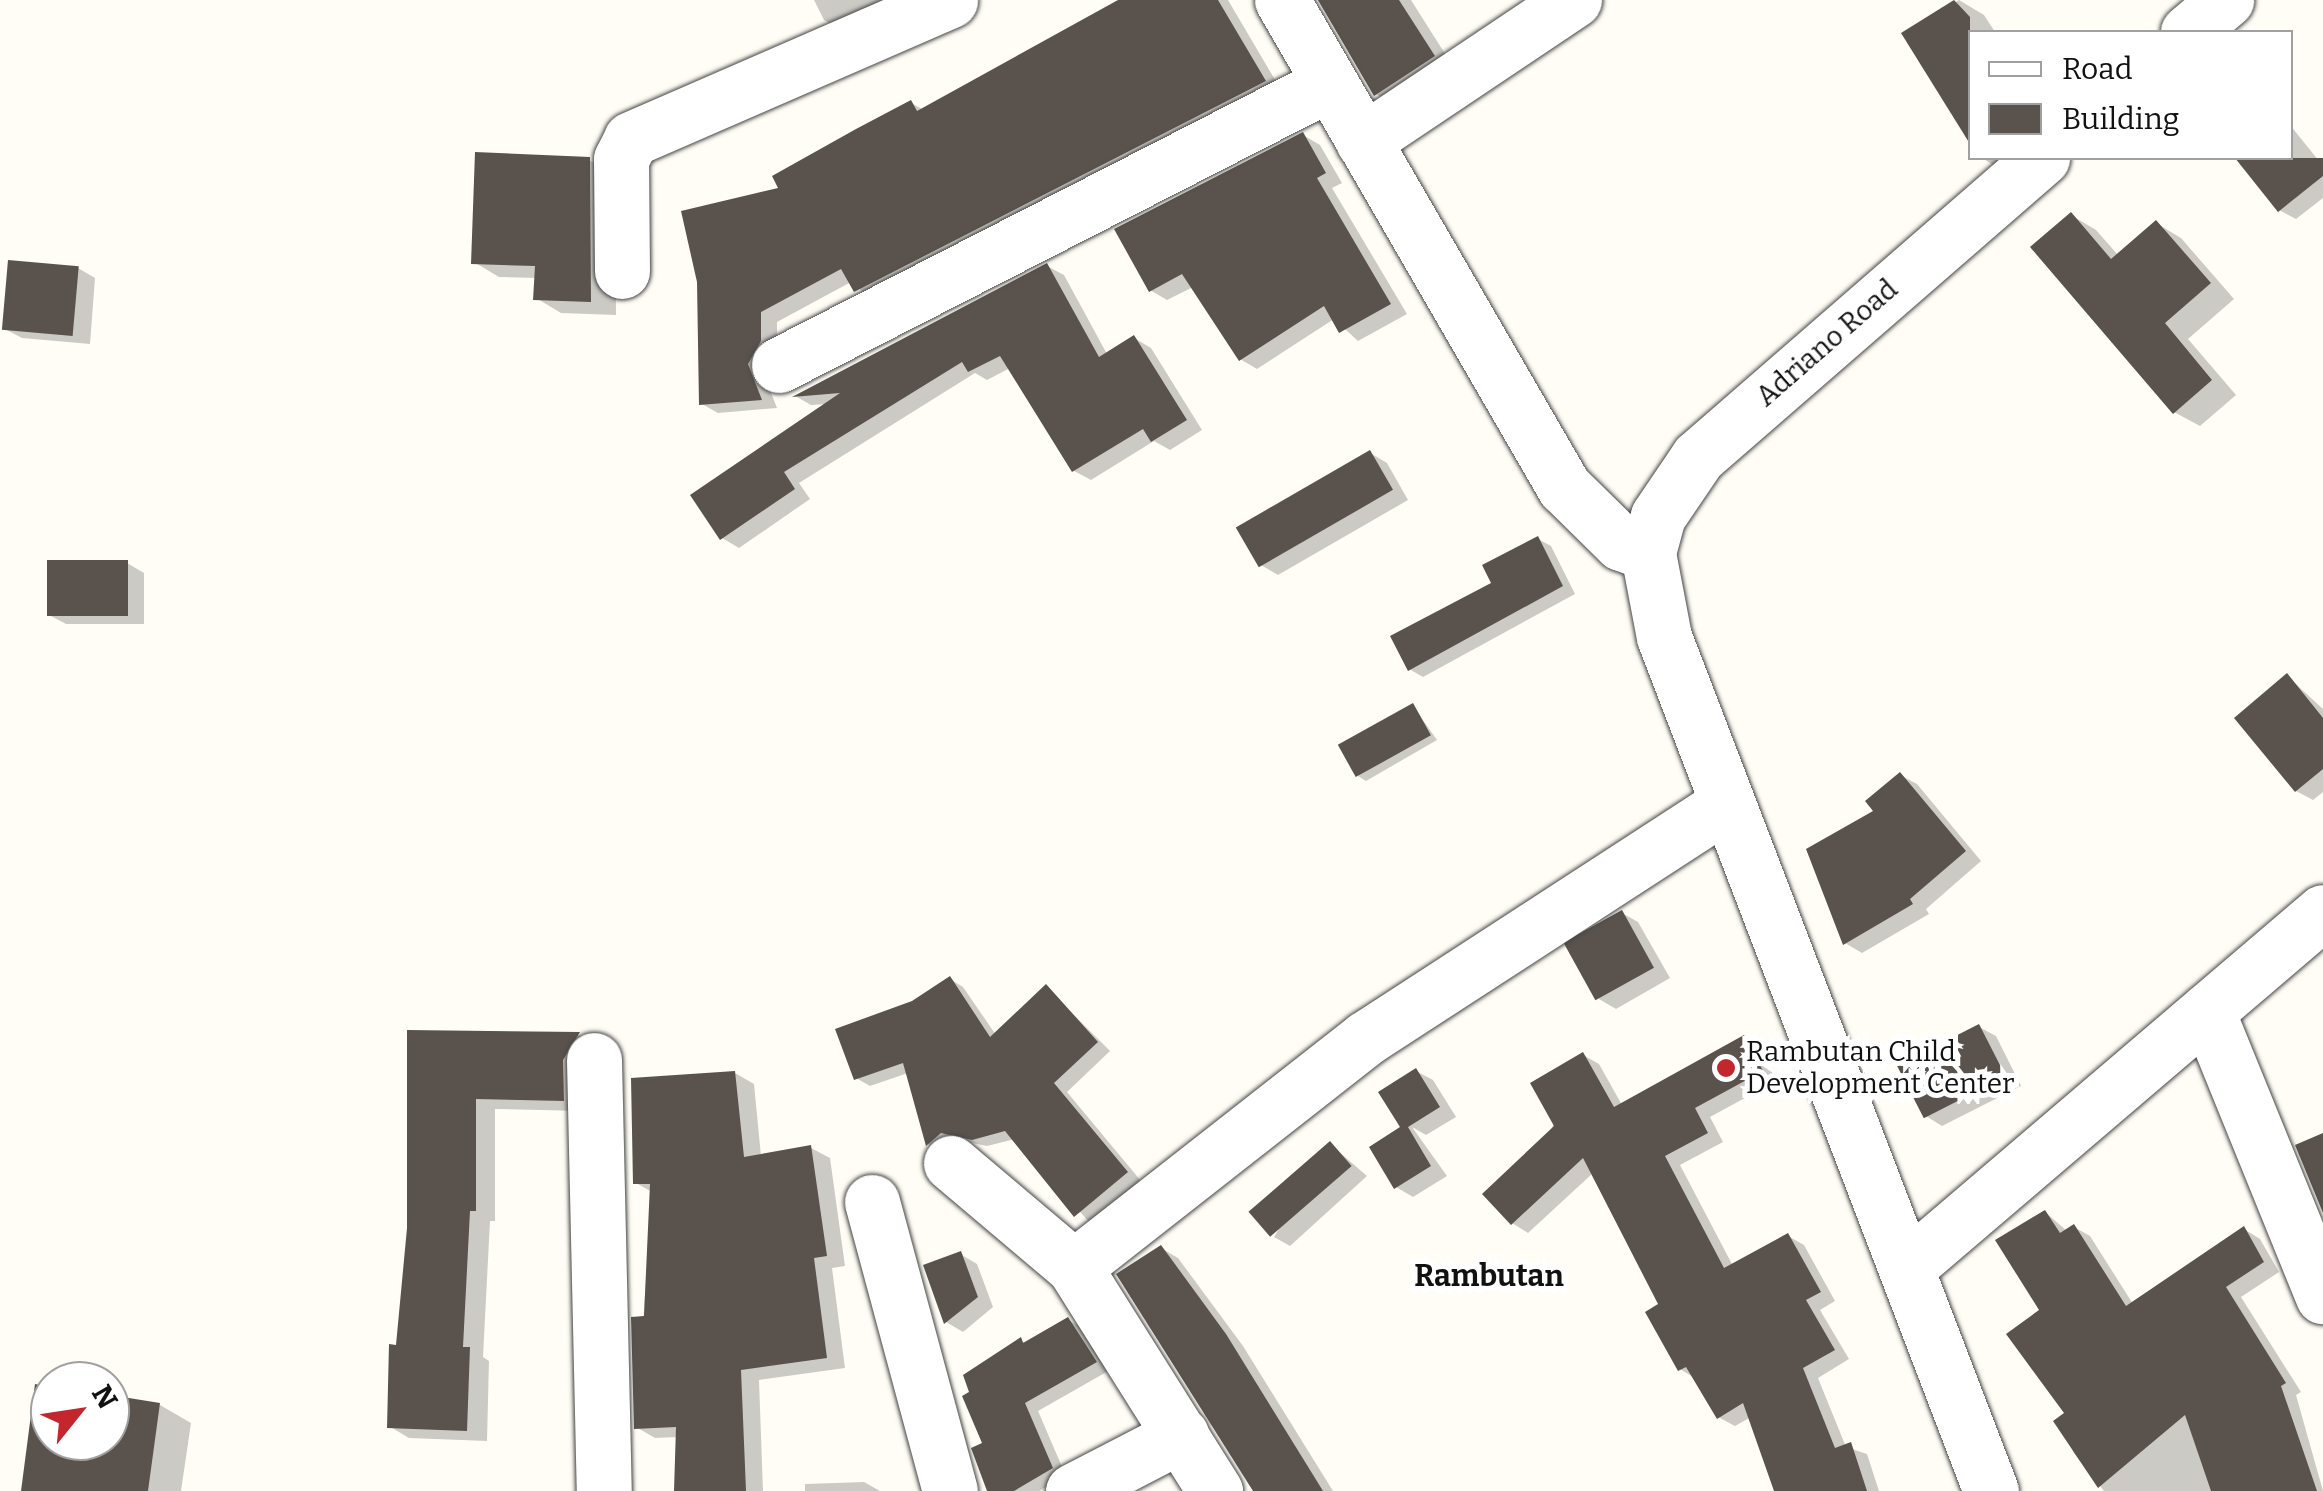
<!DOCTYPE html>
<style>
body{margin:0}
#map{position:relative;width:2323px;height:1491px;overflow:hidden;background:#fffdf5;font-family:Bitter,serif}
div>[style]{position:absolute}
.shadow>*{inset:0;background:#0003}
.building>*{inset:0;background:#5a524d;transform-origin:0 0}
.roads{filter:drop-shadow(0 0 2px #444) drop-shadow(0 0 2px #444)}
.minor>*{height:55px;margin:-27.5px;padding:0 27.5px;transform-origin:27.5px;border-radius:27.5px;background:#fff}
.tertiary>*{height:55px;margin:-27.5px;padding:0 27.5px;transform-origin:27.5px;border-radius:27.5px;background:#fff}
.dots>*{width:28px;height:28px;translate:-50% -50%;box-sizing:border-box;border:5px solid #fff;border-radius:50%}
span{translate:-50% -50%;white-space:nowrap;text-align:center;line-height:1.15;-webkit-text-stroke:10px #fff;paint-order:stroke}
.street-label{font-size:28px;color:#111}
.poi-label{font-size:28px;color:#111}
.left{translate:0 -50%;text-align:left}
.neighbourhood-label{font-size:30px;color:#111;font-weight:700}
.legend{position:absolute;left:1968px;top:30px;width:325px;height:130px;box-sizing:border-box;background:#fff;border:2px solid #a0a0a0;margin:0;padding:12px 18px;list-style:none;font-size:30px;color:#111}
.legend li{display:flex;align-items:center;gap:20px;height:50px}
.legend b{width:50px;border:2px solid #a0a0a0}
.north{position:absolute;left:30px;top:1361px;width:100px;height:100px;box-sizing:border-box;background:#fff;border:2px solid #a0a0a0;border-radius:50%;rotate:60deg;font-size:28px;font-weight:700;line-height:40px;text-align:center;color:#111}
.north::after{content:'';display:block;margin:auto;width:35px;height:45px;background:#c4262e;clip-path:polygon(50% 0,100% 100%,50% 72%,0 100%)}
</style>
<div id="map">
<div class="shadow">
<i style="clip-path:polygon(814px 0,889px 0,838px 28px,824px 20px)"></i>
<i style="clip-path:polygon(1126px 0,1228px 0,1281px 90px,873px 300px,851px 282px,777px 322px,777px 351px,764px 375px,777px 408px,718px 413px,702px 404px,782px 189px,911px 103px,924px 110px)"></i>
<i style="clip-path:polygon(1318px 0,1411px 0,1454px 68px,1397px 106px,1376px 94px)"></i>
<i style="clip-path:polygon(1959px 0,1984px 15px,1995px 32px,1970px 32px,1970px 139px,1905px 34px)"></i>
<i style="clip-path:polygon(2290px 125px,2323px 166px,2323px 198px,2296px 219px,2279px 210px,2238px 158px,2290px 158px)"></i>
<i style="clip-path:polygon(1303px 135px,1320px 145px,1342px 183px,1332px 188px,1407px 314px,1358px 341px,1334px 319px,1257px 369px,1240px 359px,1193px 287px,1167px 300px,1150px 290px)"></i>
<i style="clip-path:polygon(1982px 158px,2034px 158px,2008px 174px)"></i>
<i style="clip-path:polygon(589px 160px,615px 174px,616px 315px,561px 313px,536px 298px,537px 278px,499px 277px,474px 262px)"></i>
<i style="clip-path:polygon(2071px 215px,2096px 230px,2118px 255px,2156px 223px,2181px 238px,2234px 299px,2188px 339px,2236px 395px,2200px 426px,2174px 412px)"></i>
<i style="clip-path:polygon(1047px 266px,1064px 275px,1107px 354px,1134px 338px,1151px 348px,1202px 430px,1170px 450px,1154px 441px,1091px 480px,1074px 471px,1010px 368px,987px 380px,975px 373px,799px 483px,810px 499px,739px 548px,722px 538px,828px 404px,811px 405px,797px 397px)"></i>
<i style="clip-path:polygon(78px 268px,95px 278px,90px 344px,22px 338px,5px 329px)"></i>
<i style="clip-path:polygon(1370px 453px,1387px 463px,1408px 500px,1278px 575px,1261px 565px)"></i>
<i style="clip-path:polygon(1538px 539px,1551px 546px,1575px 594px,1423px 677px,1409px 669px)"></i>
<i style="clip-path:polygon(127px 563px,144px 573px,144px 624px,66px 624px,49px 615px)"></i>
<i style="clip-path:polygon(2287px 676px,2323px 709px,2323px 792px,2313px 800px,2296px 791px)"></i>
<i style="clip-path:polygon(1413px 706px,1437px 740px,1366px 781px,1358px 776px)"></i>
<i style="clip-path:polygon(1900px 775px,1917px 784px,1981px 861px,1926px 909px,1929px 914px,1862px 953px,1845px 943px,1876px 811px)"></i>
<i style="clip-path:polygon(1622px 913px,1638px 922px,1670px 978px,1616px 1009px,1599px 999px)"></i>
<i style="clip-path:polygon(950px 979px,963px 987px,996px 1035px,1046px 987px,1110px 1051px,1067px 1092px,1141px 1181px,1090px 1223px,1015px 1139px,987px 1146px,956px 1140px,941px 1152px,928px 1144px,908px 1073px,870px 1086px,856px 1078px,914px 1003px)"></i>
<i style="clip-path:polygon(1979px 1027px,1996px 1036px,2021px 1086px,1942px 1126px,1926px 1116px)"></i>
<i style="clip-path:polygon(410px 1033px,579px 1035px,598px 1046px,583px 1111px,495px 1109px,495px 1221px,490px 1221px,483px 1357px,489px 1361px,487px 1441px,409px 1438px,389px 1426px,409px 1229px)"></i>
<i style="clip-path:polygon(1744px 1038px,1760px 1048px,1778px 1080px,1710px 1117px,1723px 1142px,1680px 1165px,1733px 1266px,1788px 1236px,1804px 1245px,1835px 1301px,1820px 1310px,1849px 1359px,1818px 1378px,1846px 1447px,1867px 1454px,1879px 1491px,1776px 1491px,1751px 1417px,1735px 1426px,1718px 1417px,1696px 1379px,1680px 1369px,1662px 1305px,1593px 1173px,1528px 1233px,1512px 1223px,1583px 1055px,1599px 1064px,1622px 1105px)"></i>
<i style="clip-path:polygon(1416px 1071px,1433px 1080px,1456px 1117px,1426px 1135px,1412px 1127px,1447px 1176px,1413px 1197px,1396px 1187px)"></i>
<i style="clip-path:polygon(735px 1073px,754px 1084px,761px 1156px,811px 1148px,830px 1158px,845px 1266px,832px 1268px,845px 1368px,759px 1380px,763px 1491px,677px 1491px,678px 1437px,655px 1438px,636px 1427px,652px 1192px,636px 1183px)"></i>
<i style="clip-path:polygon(1330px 1144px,1367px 1176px,1290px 1246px,1274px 1237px)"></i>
<i style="clip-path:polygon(2045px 1212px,2067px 1231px,2074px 1227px,2090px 1236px,2133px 1304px,2244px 1229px,2260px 1239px,2279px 1272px,2241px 1297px,2301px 1392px,2296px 1395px,2323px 1491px,2104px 1491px,2073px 1452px,2043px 1311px)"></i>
<i style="clip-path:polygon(1161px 1248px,1178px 1258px,1243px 1346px,1333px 1491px,1256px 1491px)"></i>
<i style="clip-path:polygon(960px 1254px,977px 1264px,993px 1307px,963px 1332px,946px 1322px,926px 1266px)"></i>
<i style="clip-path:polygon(1068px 1320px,1083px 1328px,1110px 1370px,1038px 1411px,1066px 1476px,1039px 1491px,990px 1491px,985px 1444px,1021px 1340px,1027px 1344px)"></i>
<i style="clip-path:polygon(50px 1389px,50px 1441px,110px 1441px,110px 1398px,160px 1405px,191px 1423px,181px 1491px,23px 1491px)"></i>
<i style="clip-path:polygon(864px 1482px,880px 1491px,805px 1491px,805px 1484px)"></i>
</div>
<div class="building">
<i style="clip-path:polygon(1118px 0,1218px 0,1266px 81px,854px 292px,841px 269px,761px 312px,761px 341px,748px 364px,762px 400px,699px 405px,697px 282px,681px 211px,778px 188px,772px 176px,856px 129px,911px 100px,917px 111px)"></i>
<i style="clip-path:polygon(1318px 0,1399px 0,1435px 56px,1374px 96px)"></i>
<i style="clip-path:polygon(1954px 0,1970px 17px,1970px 144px,1901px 33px)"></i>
<i style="clip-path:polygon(1303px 132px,1326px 173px,1317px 178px,1391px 304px,1339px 333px,1324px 306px,1239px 361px,1182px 274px,1149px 292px,1114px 229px)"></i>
<i style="clip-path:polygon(475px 152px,590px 157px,591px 302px,533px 300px,535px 266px,471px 264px)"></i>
<i style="clip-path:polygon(2235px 158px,2323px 158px,2323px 176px,2278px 212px)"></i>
<i style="clip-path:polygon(2071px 212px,2111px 259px,2156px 220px,2211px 283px,2165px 323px,2212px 380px,2173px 414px,2030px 247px)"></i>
<i style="left:8px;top:260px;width:71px;height:70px;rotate:5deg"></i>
<i style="clip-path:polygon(1047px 263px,1099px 357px,1134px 335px,1187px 420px,1151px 442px,1143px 429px,1072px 472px,1000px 356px,968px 372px,962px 362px,784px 472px,795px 489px,720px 540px,690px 495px,840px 393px,792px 397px)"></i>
<i style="left:1370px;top:450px;width:46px;height:155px;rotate:60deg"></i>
<i style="clip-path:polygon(1538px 536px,1563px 586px,1408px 671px,1390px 636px,1491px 583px,1482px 565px)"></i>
<i style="left:128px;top:560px;width:56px;height:81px;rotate:90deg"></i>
<i style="clip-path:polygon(2287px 673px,2323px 718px,2323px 769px,2295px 792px,2234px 718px)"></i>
<i style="left:1413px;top:703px;width:37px;height:86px;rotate:61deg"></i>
<i style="clip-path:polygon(1900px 772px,1966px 851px,1910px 899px,1913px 904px,1843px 945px,1806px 849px,1873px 811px,1865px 801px)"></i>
<i style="left:1622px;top:910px;width:66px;height:67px;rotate:61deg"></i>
<i style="clip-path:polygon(950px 976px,990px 1037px,1046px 984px,1098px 1042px,1054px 1083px,1128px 1172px,1074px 1217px,1005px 1131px,972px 1140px,941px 1133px,926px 1146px,903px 1063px,854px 1080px,835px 1029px,912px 1001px)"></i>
<i style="left:1979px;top:1024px;width:59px;height:92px;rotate:63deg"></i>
<i style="clip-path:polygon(407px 1030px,580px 1032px,563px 1060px,564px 1101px,476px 1099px,476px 1211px,470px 1211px,463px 1347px,470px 1347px,467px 1431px,387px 1428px,389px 1344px,396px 1345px,407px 1228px)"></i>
<i style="clip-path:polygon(1744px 1035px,1763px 1071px,1695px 1108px,1708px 1133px,1665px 1156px,1724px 1268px,1788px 1233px,1821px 1292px,1806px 1300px,1835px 1350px,1803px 1368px,1835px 1448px,1851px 1442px,1867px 1491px,1774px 1491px,1743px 1403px,1717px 1419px,1686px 1367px,1678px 1371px,1645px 1312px,1658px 1304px,1583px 1158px,1511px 1225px,1482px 1194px,1554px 1126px,1530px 1083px,1583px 1052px,1614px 1107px)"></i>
<i style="clip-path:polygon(1416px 1068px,1440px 1107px,1408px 1127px,1431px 1166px,1394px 1189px,1369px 1147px,1400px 1127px,1378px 1092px)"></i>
<i style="clip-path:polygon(735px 1071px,744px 1157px,811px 1145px,827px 1256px,814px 1258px,827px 1358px,741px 1370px,746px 1491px,674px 1491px,676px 1427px,634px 1429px,631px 1317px,644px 1316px,650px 1184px,633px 1184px,631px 1078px)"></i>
<i style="clip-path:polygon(2323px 1133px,2323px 1213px,2295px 1145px)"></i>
<i style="left:1330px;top:1141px;width:33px;height:108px;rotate:49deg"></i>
<i style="clip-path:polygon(2045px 1210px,2060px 1233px,2074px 1224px,2126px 1306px,2244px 1226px,2264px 1262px,2226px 1287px,2286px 1383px,2281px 1386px,2317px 1491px,2211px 1491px,2185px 1415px,2098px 1488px,2053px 1421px,2064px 1413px,2006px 1334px,2039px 1310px,1995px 1240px)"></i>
<i style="clip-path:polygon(1161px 1245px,1226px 1334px,1323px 1491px,1253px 1491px,1116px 1274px)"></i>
<i style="clip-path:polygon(961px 1251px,978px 1297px,944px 1324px,923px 1265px)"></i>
<i style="clip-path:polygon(1068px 1317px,1097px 1362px,1025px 1403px,1053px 1468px,1014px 1491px,987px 1491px,971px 1448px,982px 1443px,962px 1396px,969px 1392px,963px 1375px,1021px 1337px,1023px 1343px)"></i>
<i style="clip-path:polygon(35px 1384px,50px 1387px,50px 1441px,110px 1441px,110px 1395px,160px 1403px,148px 1491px,21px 1491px)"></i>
</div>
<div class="roads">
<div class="minor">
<i style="left:1363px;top:141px;width:254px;rotate:-33.8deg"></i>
<i style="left:622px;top:271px;width:112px;rotate:-90.5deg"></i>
<i style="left:621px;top:159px;width:22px;rotate:-63deg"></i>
<i style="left:631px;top:139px;width:348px;rotate:-23.5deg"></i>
<i style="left:779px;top:365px;width:619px;rotate:-27.1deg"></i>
<i style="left:2207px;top:1011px;width:308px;rotate:67.9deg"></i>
<i style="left:594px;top:1060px;width:431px;rotate:88.7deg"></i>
<i style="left:951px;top:1163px;width:161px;rotate:40.2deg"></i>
<i style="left:1074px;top:1267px;width:265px;rotate:57.8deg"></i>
<i style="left:872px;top:1202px;width:299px;rotate:74.9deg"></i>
<i style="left:1074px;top:1267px;width:371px;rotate:-38.1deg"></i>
<i style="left:1366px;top:1038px;width:430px;rotate:-33deg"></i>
<i style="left:1906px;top:1268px;width:548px;rotate:-40.49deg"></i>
<i style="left:1073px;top:1491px;width:122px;rotate:-27.4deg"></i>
</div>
<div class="tertiary">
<i style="left:1282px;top:0;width:563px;rotate:59.93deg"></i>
<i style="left:1564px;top:487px;width:80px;rotate:44.5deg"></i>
<i style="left:1621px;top:543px;width:29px;rotate:20deg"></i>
<i style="left:2188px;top:32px;width:50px;rotate:-40.1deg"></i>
<i style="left:1991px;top:1491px;width:914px;rotate:-110.95deg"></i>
<i style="left:1664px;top:637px;width:86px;rotate:-100.8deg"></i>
<i style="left:1648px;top:553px;width:38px;rotate:-75deg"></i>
<i style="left:1658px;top:516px;width:71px;rotate:-55.9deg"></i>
<i style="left:1698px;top:457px;width:456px;rotate:-41deg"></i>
</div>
</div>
<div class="dots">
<i style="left:1726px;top:1068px;background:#c4262e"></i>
</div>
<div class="street-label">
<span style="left:1827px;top:343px;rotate:-41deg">Adriano Road</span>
</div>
<div class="poi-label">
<span class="left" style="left:1746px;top:1068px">Rambutan Child<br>Development Center</span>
</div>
<div class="neighbourhood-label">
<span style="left:1489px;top:1276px">Rambutan</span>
</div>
<ul class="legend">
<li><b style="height:12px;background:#fff"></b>Road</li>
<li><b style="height:28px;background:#5a524d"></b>Building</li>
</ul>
<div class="north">N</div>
</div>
